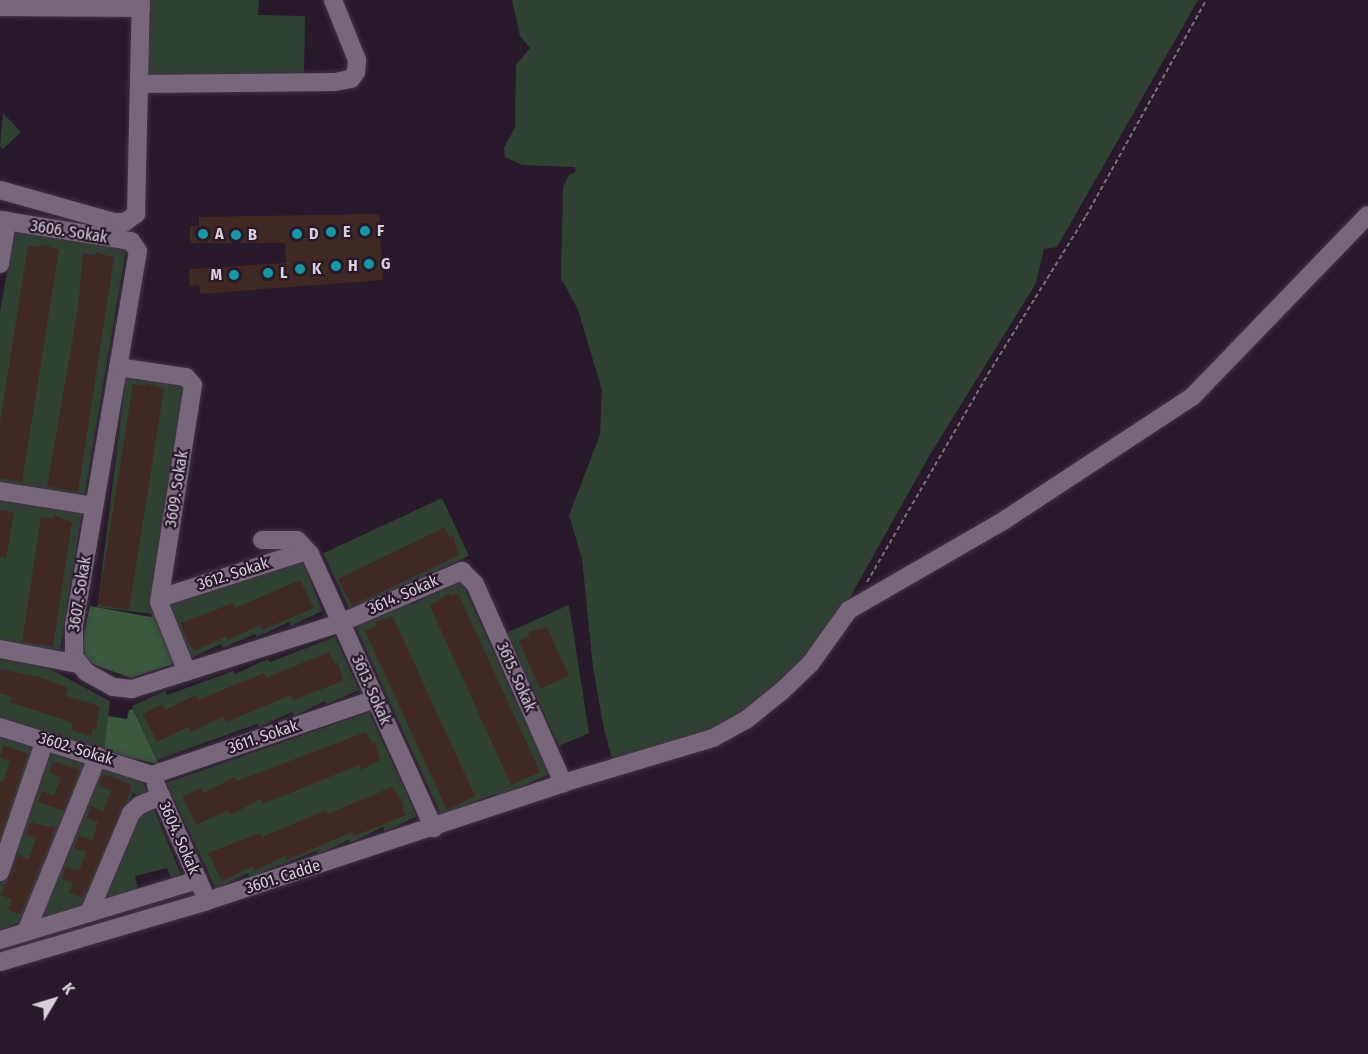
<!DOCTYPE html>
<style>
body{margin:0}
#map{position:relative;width:1368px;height:1054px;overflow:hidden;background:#28192b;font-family:"Fira Sans Condensed",sans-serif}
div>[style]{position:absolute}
.green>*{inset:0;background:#2f4231;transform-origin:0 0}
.forest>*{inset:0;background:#3a593e}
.building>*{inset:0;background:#402922}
.path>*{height:2px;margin-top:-1px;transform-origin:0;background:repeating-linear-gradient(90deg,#7b6e7d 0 4.5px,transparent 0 7.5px)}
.roads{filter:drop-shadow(0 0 2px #403543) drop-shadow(0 0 2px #403543)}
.minor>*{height:18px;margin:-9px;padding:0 9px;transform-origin:9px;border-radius:9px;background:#78677b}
.dots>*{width:16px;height:16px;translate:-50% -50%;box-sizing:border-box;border:3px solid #28192b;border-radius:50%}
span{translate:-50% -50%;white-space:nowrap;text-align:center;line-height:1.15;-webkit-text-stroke:4.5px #28192b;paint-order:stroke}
.poi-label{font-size:16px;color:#d9cfdb;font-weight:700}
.left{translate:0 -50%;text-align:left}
.right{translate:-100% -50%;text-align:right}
.street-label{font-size:16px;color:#d9cfdb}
.north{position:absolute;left:24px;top:970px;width:60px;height:60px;-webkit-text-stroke:4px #28192b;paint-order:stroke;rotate:52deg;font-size:16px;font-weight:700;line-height:24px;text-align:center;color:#d9cfdb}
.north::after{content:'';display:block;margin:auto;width:21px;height:27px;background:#d9cfdb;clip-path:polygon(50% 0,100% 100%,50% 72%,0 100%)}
</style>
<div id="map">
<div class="green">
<i style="clip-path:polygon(149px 0,259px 0,258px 15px,305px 16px,304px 78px,149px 76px,145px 69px)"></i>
<i style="clip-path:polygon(512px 0,1198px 0,1057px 247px,1044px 249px,1036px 283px,928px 458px,848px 601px,795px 673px,718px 731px,635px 760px,612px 757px,604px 730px,593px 667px,582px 559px,569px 515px,600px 435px,602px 390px,578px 310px,561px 278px,563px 188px,568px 176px,576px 171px,574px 167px,522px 165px,505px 157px,504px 148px,515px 127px,516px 65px,530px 48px,520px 36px)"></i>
<i style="clip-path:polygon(3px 113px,21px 132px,3px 149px,0 146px)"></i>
<i style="clip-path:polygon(15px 228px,126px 249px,84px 498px,0 483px,0 312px)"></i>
<i style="left:126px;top:375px;width:61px;height:234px;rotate:7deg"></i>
<i style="left:442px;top:498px;width:64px;height:131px;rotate:65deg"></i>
<i style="clip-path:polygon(0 499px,82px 512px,59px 656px,0 644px)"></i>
<i style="clip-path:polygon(302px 558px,322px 611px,291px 626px,289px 622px,257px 637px,255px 634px,223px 648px,221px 644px,189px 659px,165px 605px,232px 581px,268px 573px)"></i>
<i style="clip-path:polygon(461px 580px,549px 774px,497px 798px,495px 794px,441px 815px,355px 625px,408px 600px,411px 605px)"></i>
<i style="clip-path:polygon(569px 605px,589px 733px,559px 746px,506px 633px)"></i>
<i style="clip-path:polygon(335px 637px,359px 690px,327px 704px,325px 701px,294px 716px,292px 712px,259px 727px,257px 724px,157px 760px,132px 706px,165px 691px,167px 695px,233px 671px,235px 674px,268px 659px,270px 662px)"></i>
<i style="clip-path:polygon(0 658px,50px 669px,110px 701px,104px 752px,0 722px)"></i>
<i style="clip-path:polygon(369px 712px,417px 816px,385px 832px,383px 827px,350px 843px,348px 840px,318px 855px,316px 851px,250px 877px,248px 873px,216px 889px,166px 783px)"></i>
<i style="clip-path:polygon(0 735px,38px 746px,0 860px)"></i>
<i style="clip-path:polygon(47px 748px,91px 761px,25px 921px,0 930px,0 884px)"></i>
<i style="clip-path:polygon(100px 763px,140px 774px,148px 795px,142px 800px,133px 792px,85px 906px,41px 919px)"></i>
<i style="clip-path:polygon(153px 807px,181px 875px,171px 878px,167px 868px,135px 876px,138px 890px,105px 900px,102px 898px,138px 810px)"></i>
</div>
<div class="forest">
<i style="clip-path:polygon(90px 606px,151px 617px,155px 609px,176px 663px,131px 678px,89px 663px,81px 649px)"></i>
<i style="clip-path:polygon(133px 709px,157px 760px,158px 764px,104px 752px,108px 716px,127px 719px,129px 710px)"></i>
</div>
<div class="building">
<i style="clip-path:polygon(379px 214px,383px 280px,200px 294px,199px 285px,190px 286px,189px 269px,286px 263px,285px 243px,190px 243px,190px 226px,199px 226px,199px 217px)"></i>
<i style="clip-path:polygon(41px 244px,59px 250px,22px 482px,0 478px,0 423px,28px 245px,40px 247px)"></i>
<i style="clip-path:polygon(96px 252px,114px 258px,78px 492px,47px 487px,78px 308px,83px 253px,95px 255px)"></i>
<i style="clip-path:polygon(146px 383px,164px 389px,129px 610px,98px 605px,133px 384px,146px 386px)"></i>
<i style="clip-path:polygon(0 510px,14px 512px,6px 558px,0 557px)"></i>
<i style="clip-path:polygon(54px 515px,72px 522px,53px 647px,22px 642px,41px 517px,53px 519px)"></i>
<i style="clip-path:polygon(445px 527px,450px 538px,453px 536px,459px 555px,352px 606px,338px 579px)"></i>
<i style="clip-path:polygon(300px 580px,314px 608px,262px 630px,260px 625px,228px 640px,226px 636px,195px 651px,187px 641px,181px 623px,233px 603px,235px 608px)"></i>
<i style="clip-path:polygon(449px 593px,451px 596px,458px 593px,540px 772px,511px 785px,430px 606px)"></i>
<i style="clip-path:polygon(393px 617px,475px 796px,447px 810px,365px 631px,376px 626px,375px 622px)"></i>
<i style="clip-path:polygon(547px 627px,569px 676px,540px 689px,519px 641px,530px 635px,528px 632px)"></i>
<i style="clip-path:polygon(329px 652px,335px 664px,338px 662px,343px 681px,293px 700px,291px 695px,226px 722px,223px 717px,191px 732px,188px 727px,157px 742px,143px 714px,162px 704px,165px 710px,196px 695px,198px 700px,264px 673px,266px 678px)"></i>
<i style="clip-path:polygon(0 669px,39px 677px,68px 688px,66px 696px,100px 706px,96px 730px,93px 728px,91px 736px,71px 730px,73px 723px,10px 702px,12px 697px,0 693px)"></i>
<i style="clip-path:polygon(366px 732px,372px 744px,375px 742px,380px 760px,361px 770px,359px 765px,263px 804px,261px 799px,230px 815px,228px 810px,196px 825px,182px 796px,201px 788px,203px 793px,235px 777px,237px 781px)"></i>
<i style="clip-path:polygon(3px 745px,28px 754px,0 837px,0 781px,3px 782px,10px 761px,0 758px)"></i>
<i style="clip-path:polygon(53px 761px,80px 770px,64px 811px,38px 802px,42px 791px,54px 796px,61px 777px,49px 773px)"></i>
<i style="clip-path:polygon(103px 774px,131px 784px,131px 790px,83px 898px,69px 893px,73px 883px,61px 879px,66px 867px,79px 871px,86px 852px,74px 848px,79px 836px,92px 840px,98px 822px,87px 818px,91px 806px,103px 811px,111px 790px,99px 786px)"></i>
<i style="clip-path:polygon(392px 787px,405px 806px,402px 808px,406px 815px,354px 836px,352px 832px,287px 860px,285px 856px,255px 871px,253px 866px,222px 881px,208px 853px,260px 833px,262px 837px,326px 810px,328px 814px)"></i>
<i style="clip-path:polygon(29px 822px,56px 828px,21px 914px,8px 910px,12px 899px,0 895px,18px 855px,29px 859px,36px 838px,25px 834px)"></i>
</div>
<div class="path">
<i style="left:867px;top:582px;width:241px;rotate:-59.8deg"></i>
<i style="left:988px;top:374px;width:186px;rotate:-58.2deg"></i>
<i style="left:1086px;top:216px;width:247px;rotate:-60.9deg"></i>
</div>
<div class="roads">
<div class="minor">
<i style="left:0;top:7px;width:141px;rotate:0.4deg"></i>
<i style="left:140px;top:84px;width:195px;rotate:-0.6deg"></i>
<i style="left:335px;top:82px;width:16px;rotate:-11deg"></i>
<i style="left:351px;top:79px;width:9px;rotate:-54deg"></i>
<i style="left:356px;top:72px;width:12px;rotate:-85deg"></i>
<i style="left:357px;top:60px;width:65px;rotate:-111.8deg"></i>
<i style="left:0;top:190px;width:118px;rotate:15.7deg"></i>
<i style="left:114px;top:222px;width:11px"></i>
<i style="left:125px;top:222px;width:14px;rotate:-36deg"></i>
<i style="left:136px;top:214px;width:214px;rotate:-88.7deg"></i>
<i style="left:0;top:220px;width:133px;rotate:9.1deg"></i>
<i style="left:131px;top:241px;width:12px;rotate:55deg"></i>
<i style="left:138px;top:251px;width:378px;rotate:99.7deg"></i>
<i style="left:74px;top:624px;width:33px;rotate:90deg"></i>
<i style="left:74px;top:657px;width:19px;rotate:51deg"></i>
<i style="left:86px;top:672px;width:31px;rotate:29deg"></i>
<i style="left:113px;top:687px;width:19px;rotate:6deg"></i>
<i style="left:132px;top:689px;width:218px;rotate:-17.6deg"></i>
<i style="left:340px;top:623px;width:133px;rotate:-23.1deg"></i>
<i style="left:462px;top:571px;width:18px;rotate:45deg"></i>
<i style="left:475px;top:584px;width:218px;rotate:66.1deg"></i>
<i style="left:0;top:264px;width:44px;rotate:-80.8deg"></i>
<i style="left:118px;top:367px;width:69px;rotate:8.4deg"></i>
<i style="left:186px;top:377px;width:11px;rotate:49deg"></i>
<i style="left:193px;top:385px;width:220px;rotate:98.9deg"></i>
<i style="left:159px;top:602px;width:75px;rotate:68.2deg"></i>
<i style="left:0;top:491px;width:95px;rotate:9.1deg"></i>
<i style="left:262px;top:540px;width:35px"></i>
<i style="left:297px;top:540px;width:19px;rotate:47deg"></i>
<i style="left:160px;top:598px;width:150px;rotate:-17.8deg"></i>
<i style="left:303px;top:552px;width:7px;rotate:16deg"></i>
<i style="left:310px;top:554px;width:301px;rotate:65.7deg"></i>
<i style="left:0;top:649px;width:79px;rotate:10.9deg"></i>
<i style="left:0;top:727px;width:159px;rotate:17.5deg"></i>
<i style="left:152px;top:775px;width:236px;rotate:-18.8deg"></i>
<i style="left:156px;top:785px;width:116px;rotate:66.1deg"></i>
<i style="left:0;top:872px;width:139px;rotate:-71.2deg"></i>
<i style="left:89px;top:913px;width:108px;rotate:-67.2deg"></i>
<i style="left:131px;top:813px;width:12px;rotate:-42deg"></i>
<i style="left:140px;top:805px;width:23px;rotate:-23deg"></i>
<i style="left:26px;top:932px;width:190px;rotate:-67.8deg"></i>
<i style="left:0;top:940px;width:207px;rotate:-16.9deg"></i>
<i style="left:0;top:962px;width:216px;rotate:-16.4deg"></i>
<i style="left:207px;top:901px;width:375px;rotate:-18.3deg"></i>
<i style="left:563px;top:783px;width:157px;rotate:-16.7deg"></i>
<i style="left:713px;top:738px;width:38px;rotate:-29deg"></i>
<i style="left:746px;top:720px;width:46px;rotate:-38.9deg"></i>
<i style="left:782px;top:691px;width:40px;rotate:-44deg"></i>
<i style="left:811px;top:663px;width:65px;rotate:-54.4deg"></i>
<i style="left:849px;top:610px;width:178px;rotate:-30deg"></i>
<i style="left:1003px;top:521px;width:226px;rotate:-33.3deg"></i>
<i style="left:1192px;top:397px;width:253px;rotate:-46deg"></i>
</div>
</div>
<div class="dots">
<i style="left:365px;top:231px;background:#0f9aa8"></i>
<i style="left:331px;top:232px;background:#0f9aa8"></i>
<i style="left:203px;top:234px;background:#0f9aa8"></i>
<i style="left:297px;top:234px;background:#0f9aa8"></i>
<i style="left:236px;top:235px;background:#0f9aa8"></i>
<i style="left:369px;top:264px;background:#0f9aa8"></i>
<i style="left:336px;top:266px;background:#0f9aa8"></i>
<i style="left:300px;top:269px;background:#0f9aa8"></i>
<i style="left:268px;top:273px;background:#0f9aa8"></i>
<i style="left:234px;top:275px;background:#0f9aa8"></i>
</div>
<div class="poi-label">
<span class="left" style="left:377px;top:231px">F</span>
<span class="left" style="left:343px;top:232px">E</span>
<span class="left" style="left:215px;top:234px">A</span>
<span class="left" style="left:309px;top:234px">D</span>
<span class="left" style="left:248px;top:235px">B</span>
<span class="left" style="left:381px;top:264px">G</span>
<span class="left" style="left:348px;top:266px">H</span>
<span class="left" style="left:312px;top:269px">K</span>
<span class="left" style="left:280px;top:273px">L</span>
<span class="right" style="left:222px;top:275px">M</span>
</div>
<div class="street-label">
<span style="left:69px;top:232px;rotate:9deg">3606. Sokak</span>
<span style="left:177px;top:489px;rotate:-81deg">3609. Sokak</span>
<span style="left:233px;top:574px;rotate:-18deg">3612. Sokak</span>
<span style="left:80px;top:594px;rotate:-81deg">3607. Sokak</span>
<span style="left:403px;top:595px;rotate:-24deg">3614. Sokak</span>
<span style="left:516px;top:677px;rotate:66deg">3615. Sokak</span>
<span style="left:371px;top:690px;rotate:66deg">3613. Sokak</span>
<span style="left:263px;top:737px;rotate:-19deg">3611. Sokak</span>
<span style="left:76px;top:749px;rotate:17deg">3602. Sokak</span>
<span style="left:179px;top:838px;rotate:66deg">3604. Sokak</span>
<span style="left:283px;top:877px;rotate:-18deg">3601. Cadde</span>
</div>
<div class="north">K</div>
</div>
